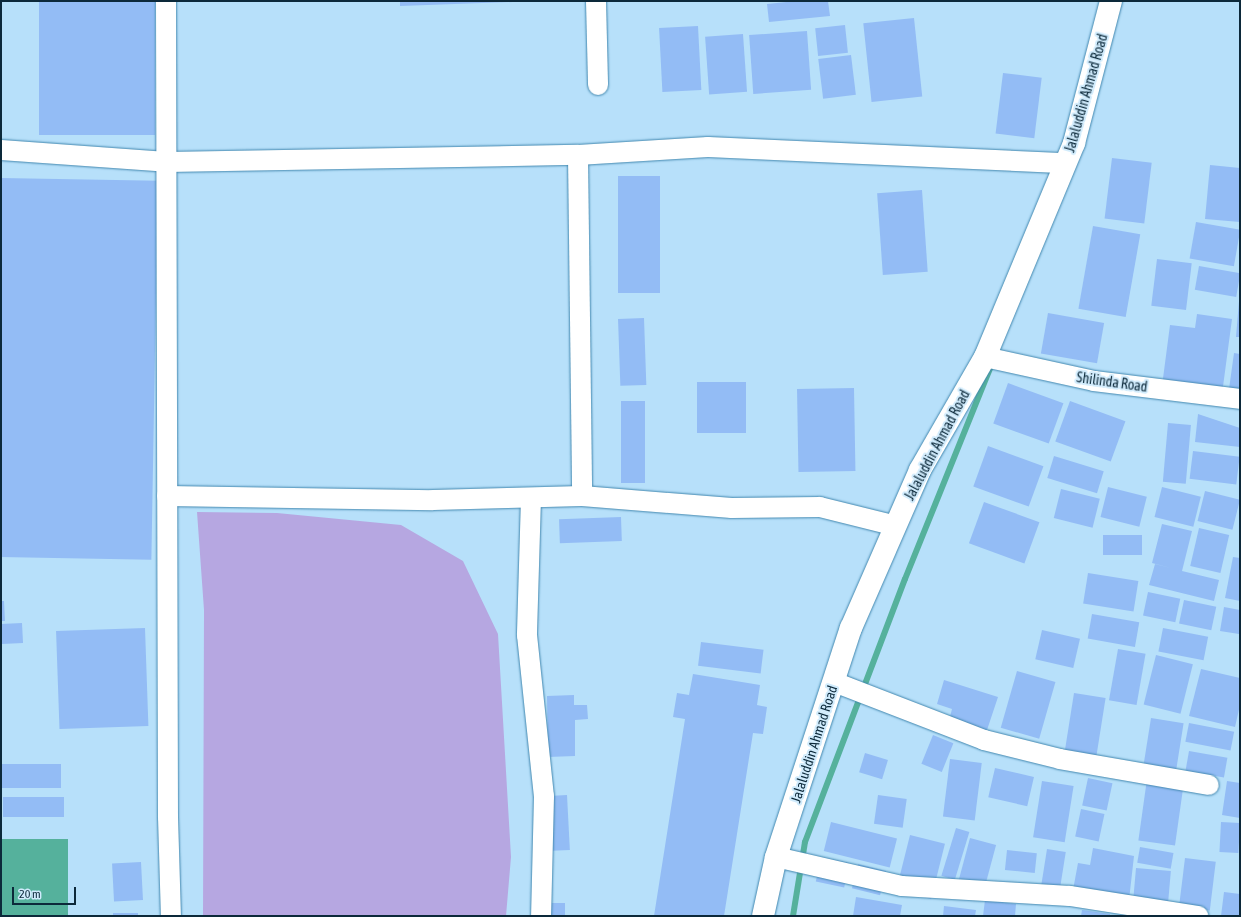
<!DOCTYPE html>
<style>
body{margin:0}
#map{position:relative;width:1241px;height:917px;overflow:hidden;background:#b7e0fa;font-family:"Asap Condensed",sans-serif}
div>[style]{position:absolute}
.green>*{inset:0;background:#b6a7e1}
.water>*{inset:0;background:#55b19c;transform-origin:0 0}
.stream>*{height:6px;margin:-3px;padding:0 3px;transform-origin:3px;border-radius:3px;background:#55b19c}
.building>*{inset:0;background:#93bcf5;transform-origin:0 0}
.roads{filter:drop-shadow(0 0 1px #4187af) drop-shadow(0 0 1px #4187af)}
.minor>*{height:20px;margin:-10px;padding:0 10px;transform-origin:10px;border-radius:10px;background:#fff}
.tertiary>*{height:22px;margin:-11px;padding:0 11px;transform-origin:11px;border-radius:11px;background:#fff}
span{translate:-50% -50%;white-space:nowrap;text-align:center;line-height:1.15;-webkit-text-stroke:4px #d0ebfc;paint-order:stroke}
.street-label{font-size:14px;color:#0c293a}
.frame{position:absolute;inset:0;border:2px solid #0c293a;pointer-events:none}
.scale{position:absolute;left:12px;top:887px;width:64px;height:18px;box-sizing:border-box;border:2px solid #0c293a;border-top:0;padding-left:5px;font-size:12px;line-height:14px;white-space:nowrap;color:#0c293a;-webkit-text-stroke:3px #d0ebfc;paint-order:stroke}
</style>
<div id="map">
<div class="green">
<i style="clip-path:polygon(197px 512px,277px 513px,401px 525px,463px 561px,498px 634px,511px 857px,506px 916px,203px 916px,204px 610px)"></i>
</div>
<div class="water">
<i style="left:1px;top:839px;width:67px;height:77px"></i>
</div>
<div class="stream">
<i style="left:793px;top:916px;width:75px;rotate:-80.8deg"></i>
<i style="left:805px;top:842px;width:281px;rotate:-69.2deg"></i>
<i style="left:905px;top:579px;width:230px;rotate:-68deg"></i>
</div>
<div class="building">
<i style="left:39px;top:1px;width:116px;height:134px"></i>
<i style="clip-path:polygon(400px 1px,513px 1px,513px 2px,400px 6px)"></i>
<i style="clip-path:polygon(796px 1px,828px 1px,830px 16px,769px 22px,767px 4px)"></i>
<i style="left:914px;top:18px;width:79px;height:51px;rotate:84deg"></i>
<i style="left:845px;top:25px;width:28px;height:30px;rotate:84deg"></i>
<i style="left:698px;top:26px;width:64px;height:39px;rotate:87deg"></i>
<i style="left:807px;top:31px;width:59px;height:58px;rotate:86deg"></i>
<i style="left:743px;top:34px;width:58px;height:38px;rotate:86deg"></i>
<i style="left:851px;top:55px;width:40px;height:33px;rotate:83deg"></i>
<i style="left:1003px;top:73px;width:39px;height:61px;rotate:7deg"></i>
<i style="left:1112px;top:158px;width:40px;height:61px;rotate:7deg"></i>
<i style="clip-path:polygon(1210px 165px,1240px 168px,1240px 222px,1205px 219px)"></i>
<i style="left:618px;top:176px;width:42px;height:117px"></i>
<i style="left:1px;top:178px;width:157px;height:379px;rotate:1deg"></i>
<i style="left:922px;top:190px;width:82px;height:45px;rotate:86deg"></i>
<i style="left:1196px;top:222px;width:45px;height:37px;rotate:10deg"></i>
<i style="left:1093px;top:226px;width:48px;height:84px;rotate:10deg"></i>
<i style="left:1157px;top:259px;width:35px;height:47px;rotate:7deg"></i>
<i style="left:1199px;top:266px;width:42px;height:24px;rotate:10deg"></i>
<i style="clip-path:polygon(1239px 301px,1240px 301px,1240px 337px,1236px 337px)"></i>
<i style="left:1048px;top:313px;width:57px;height:41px;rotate:10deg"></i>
<i style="clip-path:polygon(1197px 314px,1232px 319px,1222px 394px,1162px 386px,1170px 325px,1195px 328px)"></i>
<i style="left:644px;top:318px;width:67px;height:26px;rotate:88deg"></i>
<i style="clip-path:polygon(1234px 353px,1240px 354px,1240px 391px,1229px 389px)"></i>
<i style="left:697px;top:382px;width:49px;height:51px"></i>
<i style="left:1008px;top:383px;width:59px;height:43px;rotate:20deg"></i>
<i style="left:854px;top:388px;width:83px;height:57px;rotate:89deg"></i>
<i style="left:621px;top:401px;width:24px;height:82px"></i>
<i style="left:1070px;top:401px;width:59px;height:43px;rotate:20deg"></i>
<i style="clip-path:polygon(1198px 414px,1240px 428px,1240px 447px,1195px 442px)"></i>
<i style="left:1168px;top:423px;width:23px;height:59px;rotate:5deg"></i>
<i style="left:988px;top:446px;width:59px;height:43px;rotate:20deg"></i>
<i style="left:1193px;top:451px;width:47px;height:28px;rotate:7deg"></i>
<i style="left:1054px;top:456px;width:52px;height:23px;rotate:17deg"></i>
<i style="left:1108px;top:487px;width:40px;height:31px;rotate:14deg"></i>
<i style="left:1162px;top:487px;width:40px;height:31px;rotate:14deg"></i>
<i style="left:1061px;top:489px;width:40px;height:30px;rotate:14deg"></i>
<i style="left:1205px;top:491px;width:36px;height:31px;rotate:14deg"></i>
<i style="left:984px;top:502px;width:59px;height:44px;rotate:20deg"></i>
<i style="left:621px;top:517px;width:24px;height:62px;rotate:88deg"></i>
<i style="clip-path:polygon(1162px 524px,1192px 531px,1182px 571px,1219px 580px,1214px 601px,1149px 585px,1155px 564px,1171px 568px,1152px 563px)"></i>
<i style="left:1199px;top:528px;width:31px;height:39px;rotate:13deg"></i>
<i style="left:1142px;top:535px;width:20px;height:39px;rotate:90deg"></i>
<i style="clip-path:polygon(1233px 557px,1240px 558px,1240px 601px,1225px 598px)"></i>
<i style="left:1088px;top:573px;width:51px;height:31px;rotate:9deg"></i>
<i style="left:1148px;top:592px;width:33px;height:24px;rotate:12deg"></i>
<i style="left:1184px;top:600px;width:33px;height:24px;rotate:12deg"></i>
<i style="clip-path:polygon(1px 601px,4px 601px,5px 621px,1px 621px)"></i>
<i style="clip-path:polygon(1224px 607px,1240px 610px,1239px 634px,1220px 631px)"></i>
<i style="left:1092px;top:614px;width:48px;height:25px;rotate:10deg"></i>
<i style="left:22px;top:623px;width:20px;height:21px;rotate:87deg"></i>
<i style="left:145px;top:628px;width:98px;height:89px;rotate:88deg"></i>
<i style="left:1163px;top:628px;width:46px;height:24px;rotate:11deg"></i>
<i style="left:1042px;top:630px;width:39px;height:30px;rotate:13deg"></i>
<i style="left:701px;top:642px;width:63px;height:24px;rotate:7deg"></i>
<i style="left:1118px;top:649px;width:28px;height:52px;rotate:10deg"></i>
<i style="left:1156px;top:655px;width:38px;height:51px;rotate:14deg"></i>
<i style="clip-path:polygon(1201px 669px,1240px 678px,1240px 705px,1235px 727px,1189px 716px)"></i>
<i style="left:1017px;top:671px;width:40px;height:59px;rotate:16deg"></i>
<i style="clip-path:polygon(693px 674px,760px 685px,757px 705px,767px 707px,763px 734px,753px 733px,724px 916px,654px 916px,685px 719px,673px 717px,677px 693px,689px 695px)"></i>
<i style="clip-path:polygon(944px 680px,998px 697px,985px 736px,948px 725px,952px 709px,937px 704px)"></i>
<i style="left:1074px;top:693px;width:32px;height:58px;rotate:9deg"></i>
<i style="clip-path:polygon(574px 695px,574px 705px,587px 705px,588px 719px,575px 720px,575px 756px,548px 757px,547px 696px)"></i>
<i style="left:1151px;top:718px;width:33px;height:49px;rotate:9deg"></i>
<i style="left:1189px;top:723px;width:46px;height:19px;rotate:11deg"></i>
<i style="left:933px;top:735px;width:22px;height:31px;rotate:22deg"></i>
<i style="left:1189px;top:751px;width:39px;height:20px;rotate:10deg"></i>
<i style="left:865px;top:753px;width:24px;height:20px;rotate:17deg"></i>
<i style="left:950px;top:759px;width:32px;height:58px;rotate:7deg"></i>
<i style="left:61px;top:764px;width:24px;height:60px;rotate:90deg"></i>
<i style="left:995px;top:768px;width:40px;height:30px;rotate:13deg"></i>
<i style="left:1088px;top:778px;width:25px;height:28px;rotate:12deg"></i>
<i style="left:1147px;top:779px;width:37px;height:62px;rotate:8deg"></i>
<i style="left:1042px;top:781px;width:32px;height:57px;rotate:9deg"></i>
<i style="clip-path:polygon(1227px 781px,1240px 783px,1240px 818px,1222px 815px)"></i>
<i style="left:567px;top:795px;width:55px;height:18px;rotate:87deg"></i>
<i style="left:878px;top:795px;width:29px;height:29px;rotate:8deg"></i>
<i style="left:64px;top:797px;width:20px;height:61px;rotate:90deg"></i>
<i style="left:1081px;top:809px;width:24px;height:28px;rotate:12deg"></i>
<i style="left:831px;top:822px;width:68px;height:30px;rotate:14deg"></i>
<i style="left:1221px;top:822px;width:19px;height:30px;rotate:3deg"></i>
<i style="left:956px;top:828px;width:14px;height:50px;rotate:17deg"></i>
<i style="left:910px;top:835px;width:36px;height:57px;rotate:14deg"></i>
<i style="left:970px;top:838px;width:27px;height:44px;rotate:15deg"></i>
<i style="left:1140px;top:847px;width:34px;height:16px;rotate:10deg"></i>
<i style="clip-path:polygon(1093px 848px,1134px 856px,1129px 900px,1073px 890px,1078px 863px,1090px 865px)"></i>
<i style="left:1047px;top:849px;width:19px;height:42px;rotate:9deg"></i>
<i style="left:1007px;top:850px;width:30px;height:20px;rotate:6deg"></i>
<i style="left:821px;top:857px;width:29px;height:25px;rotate:12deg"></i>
<i style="left:1185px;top:858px;width:31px;height:49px;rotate:7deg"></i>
<i style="left:141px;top:862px;width:38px;height:29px;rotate:87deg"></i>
<i style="left:858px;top:864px;width:29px;height:25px;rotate:14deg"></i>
<i style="left:1136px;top:868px;width:35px;height:36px;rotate:5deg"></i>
<i style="clip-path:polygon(1224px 892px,1240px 894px,1240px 916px,1221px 916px)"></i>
<i style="clip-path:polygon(856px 897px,902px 905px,900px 916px,853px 916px)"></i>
<i style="clip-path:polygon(985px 900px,1016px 904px,1015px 916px,983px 916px)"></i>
<i style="left:565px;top:903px;width:13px;height:23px;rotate:90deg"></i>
<i style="clip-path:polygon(944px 906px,976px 910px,975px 916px,943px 916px)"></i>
<i style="clip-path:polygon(1082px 910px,1110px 914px,1110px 916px,1081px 916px)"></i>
<i style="left:113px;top:913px;width:25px;height:3px"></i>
</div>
<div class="roads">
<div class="minor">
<i style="left:166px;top:1px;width:816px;rotate:89.86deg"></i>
<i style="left:168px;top:817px;width:99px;rotate:88.3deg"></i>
<i style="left:596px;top:1px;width:84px;rotate:88.6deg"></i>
<i style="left:1px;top:150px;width:166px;rotate:4.1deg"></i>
<i style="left:167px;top:162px;width:411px;rotate:-1deg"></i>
<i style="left:578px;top:155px;width:130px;rotate:-3.5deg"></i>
<i style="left:708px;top:147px;width:358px;rotate:2.6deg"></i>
<i style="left:578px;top:155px;width:341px;rotate:89.3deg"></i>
<i style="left:985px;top:357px;width:112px;rotate:12.4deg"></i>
<i style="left:1094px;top:381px;width:147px;rotate:7deg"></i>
<i style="left:167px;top:496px;width:266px;rotate:0.9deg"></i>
<i style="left:433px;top:500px;width:149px;rotate:-1.5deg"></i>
<i style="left:582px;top:496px;width:150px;rotate:4.6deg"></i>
<i style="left:732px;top:508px;width:88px;rotate:-0.7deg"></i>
<i style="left:820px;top:507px;width:78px;rotate:14deg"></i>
<i style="left:531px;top:498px;width:137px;rotate:91.7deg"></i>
<i style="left:527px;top:635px;width:162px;rotate:84deg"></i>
<i style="left:544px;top:796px;width:120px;rotate:91.4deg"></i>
<i style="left:834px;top:682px;width:161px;rotate:21.1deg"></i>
<i style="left:984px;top:740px;width:78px;rotate:14deg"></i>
<i style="left:1060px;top:759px;width:151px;rotate:9.9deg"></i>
<i style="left:776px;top:857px;width:129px;rotate:13deg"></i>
<i style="left:902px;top:886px;width:168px;rotate:3.4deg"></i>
<i style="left:1070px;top:896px;width:130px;rotate:8.9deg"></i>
</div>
<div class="tertiary">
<i style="left:763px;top:916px;width:60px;rotate:-77.6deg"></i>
<i style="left:776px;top:857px;width:241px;rotate:-71.9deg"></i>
<i style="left:851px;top:628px;width:172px;rotate:-66.4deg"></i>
<i style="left:920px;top:470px;width:130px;rotate:-60.1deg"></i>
<i style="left:985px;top:357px;width:232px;rotate:-67.4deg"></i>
<i style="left:1074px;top:143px;width:147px;rotate:-75.4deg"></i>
</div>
</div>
<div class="street-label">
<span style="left:1086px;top:93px;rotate:-74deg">Jalaluddin Ahmad Road</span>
<span style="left:1112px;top:382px;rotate:8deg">Shilinda Road</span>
<span style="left:937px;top:445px;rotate:-62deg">Jalaluddin Ahmad Road</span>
<span style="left:814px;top:744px;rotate:-72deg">Jalaluddin Ahmad Road</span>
</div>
<div class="frame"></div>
<div class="scale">20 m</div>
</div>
